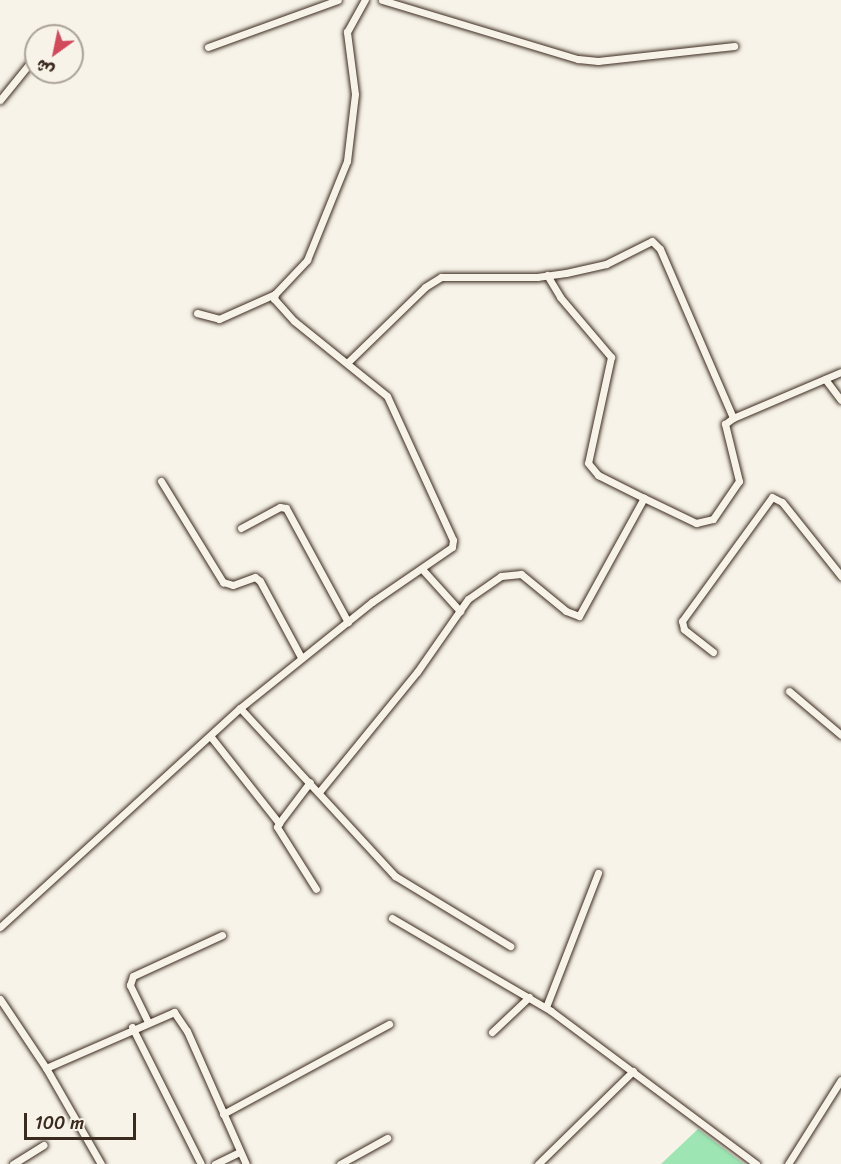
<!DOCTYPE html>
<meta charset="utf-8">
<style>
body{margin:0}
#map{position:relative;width:841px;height:1164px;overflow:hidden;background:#f7f3e8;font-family:Sriracha,"Playpen Sans Arabic",sans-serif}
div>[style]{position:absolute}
.green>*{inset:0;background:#9de6b4}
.roads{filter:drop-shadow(0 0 2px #3b2a1e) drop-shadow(0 0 2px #3b2a1e)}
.street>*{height:7px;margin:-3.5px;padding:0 3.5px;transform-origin:3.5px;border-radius:3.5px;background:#f7f3e8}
span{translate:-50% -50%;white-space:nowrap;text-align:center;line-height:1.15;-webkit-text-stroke:6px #f7f3e8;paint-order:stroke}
.north{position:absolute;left:24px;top:24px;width:60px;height:60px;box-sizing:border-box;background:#f7f3e8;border:2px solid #aca397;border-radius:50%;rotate:213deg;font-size:16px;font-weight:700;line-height:24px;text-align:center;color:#3b2a1e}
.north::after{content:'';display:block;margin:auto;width:21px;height:27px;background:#d1495b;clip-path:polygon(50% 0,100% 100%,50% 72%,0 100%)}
.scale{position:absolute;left:24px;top:1113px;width:112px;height:27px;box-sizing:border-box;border:3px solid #3b2a1e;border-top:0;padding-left:8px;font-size:18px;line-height:21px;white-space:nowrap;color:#3b2a1e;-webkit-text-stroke:4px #f7f3e8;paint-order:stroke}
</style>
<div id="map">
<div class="green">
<i style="clip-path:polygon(698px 1129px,744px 1164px,661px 1164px)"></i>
</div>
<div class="roads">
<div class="street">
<i style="left:382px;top:0;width:205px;rotate:16.8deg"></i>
<i style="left:578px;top:59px;width:20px;rotate:6deg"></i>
<i style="left:598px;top:61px;width:137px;rotate:-6.3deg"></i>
<i style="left:208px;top:47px;width:138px;rotate:-19.9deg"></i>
<i style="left:0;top:100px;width:48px;rotate:-51deg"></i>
<i style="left:547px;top:275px;width:26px;rotate:59deg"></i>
<i style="left:560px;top:297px;width:79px;rotate:49.6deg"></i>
<i style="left:611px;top:357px;width:108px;rotate:102.2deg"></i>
<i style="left:588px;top:463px;width:16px;rotate:50deg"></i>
<i style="left:598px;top:475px;width:51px;rotate:26.6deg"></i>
<i style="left:197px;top:313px;width:23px;rotate:15deg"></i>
<i style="left:219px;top:319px;width:61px;rotate:-24.1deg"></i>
<i style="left:348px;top:362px;width:107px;rotate:-44.2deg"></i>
<i style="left:425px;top:287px;width:19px;rotate:-32deg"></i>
<i style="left:441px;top:277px;width:96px"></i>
<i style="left:537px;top:277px;width:29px;rotate:-8deg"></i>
<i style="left:566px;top:273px;width:41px;rotate:-12.7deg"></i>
<i style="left:606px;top:264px;width:51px;rotate:-26.6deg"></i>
<i style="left:652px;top:241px;width:11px;rotate:45deg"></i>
<i style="left:660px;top:249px;width:184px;rotate:66.6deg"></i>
<i style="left:733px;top:418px;width:117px;rotate:-23.1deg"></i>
<i style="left:825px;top:379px;width:26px;rotate:53deg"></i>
<i style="left:161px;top:481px;width:119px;rotate:58.5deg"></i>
<i style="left:223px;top:582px;width:10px;rotate:17deg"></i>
<i style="left:233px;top:585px;width:23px;rotate:-20deg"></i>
<i style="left:255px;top:577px;width:6px;rotate:39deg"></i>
<i style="left:260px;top:581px;width:86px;rotate:61.7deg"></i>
<i style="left:241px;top:528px;width:44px;rotate:-28.3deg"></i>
<i style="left:280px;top:507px;width:6px;rotate:9deg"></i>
<i style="left:286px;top:508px;width:130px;rotate:61.5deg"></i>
<i style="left:422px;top:569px;width:57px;rotate:47.9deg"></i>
<i style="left:713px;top:652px;width:37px;rotate:-142deg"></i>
<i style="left:684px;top:629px;width:8px;rotate:-104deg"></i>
<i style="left:682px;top:621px;width:153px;rotate:-54deg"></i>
<i style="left:772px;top:497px;width:11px;rotate:27deg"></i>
<i style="left:782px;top:502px;width:95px;rotate:51.4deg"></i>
<i style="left:789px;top:691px;width:68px;rotate:40.2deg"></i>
<i style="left:240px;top:708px;width:229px;rotate:47.3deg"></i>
<i style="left:395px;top:876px;width:135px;rotate:31.3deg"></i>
<i style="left:211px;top:737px;width:110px;rotate:51.7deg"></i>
<i style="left:279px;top:823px;width:51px;rotate:-52.9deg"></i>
<i style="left:319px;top:792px;width:155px;rotate:-50.8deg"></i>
<i style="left:417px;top:672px;width:89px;rotate:-55.1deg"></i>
<i style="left:468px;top:599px;width:40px;rotate:-34.9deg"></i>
<i style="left:501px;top:576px;width:20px;rotate:-6deg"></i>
<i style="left:521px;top:574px;width:58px;rotate:39.4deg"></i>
<i style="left:566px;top:611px;width:14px;rotate:21deg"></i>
<i style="left:579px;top:616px;width:135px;rotate:-61.2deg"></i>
<i style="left:644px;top:498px;width:58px;rotate:25.7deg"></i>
<i style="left:696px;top:523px;width:17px;rotate:-13deg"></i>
<i style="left:713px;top:519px;width:46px;rotate:-55.6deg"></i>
<i style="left:739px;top:481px;width:59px;rotate:-103.8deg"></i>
<i style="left:725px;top:424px;width:10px;rotate:-37deg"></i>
<i style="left:279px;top:823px;width:4px;rotate:117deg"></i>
<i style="left:277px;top:827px;width:73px;rotate:57.8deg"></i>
<i style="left:392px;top:918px;width:184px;rotate:30.3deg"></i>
<i style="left:551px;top:1011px;width:256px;rotate:36.7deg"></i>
<i style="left:0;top:927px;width:325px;rotate:-42.4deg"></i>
<i style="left:240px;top:708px;width:169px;rotate:-38.8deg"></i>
<i style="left:372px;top:602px;width:97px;rotate:-34.5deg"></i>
<i style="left:452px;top:547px;width:7px;rotate:-82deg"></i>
<i style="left:453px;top:540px;width:158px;rotate:-114.6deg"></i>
<i style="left:387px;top:396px;width:119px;rotate:-141.1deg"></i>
<i style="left:294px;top:321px;width:30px;rotate:-132deg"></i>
<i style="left:274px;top:299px;width:5px;rotate:-79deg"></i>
<i style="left:275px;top:294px;width:47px;rotate:-46.7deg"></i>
<i style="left:307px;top:260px;width:107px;rotate:-68deg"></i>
<i style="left:347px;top:161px;width:67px;rotate:-83.2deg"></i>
<i style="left:355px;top:94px;width:63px;rotate:-97.4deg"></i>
<i style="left:347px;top:32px;width:37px;rotate:-61deg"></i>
<i style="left:0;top:999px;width:83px;rotate:56.3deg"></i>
<i style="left:46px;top:1068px;width:140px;rotate:-23.6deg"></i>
<i style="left:174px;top:1012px;width:23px;rotate:56deg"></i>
<i style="left:187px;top:1031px;width:145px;rotate:66.1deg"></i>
<i style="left:546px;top:1007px;width:144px;rotate:-68.8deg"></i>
<i style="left:147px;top:1020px;width:39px;rotate:-116deg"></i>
<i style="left:130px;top:985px;width:9px;rotate:-72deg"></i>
<i style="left:133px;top:976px;width:98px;rotate:-24.7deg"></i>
<i style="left:132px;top:1027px;width:153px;rotate:63.3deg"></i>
<i style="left:492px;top:1032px;width:51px;rotate:-43.4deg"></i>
<i style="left:46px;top:1068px;width:111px;rotate:60.2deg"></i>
<i style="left:223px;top:1114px;width:189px;rotate:-28.5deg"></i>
<i style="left:13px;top:1164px;width:36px;rotate:-32deg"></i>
<i style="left:215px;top:1164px;width:28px;rotate:-26deg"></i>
<i style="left:340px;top:1164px;width:54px;rotate:-29deg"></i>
<i style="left:538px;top:1164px;width:133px;rotate:-44.4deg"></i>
<i style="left:788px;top:1164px;width:99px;rotate:-57.8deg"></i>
</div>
</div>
<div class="north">ش</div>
<div class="scale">100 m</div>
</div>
